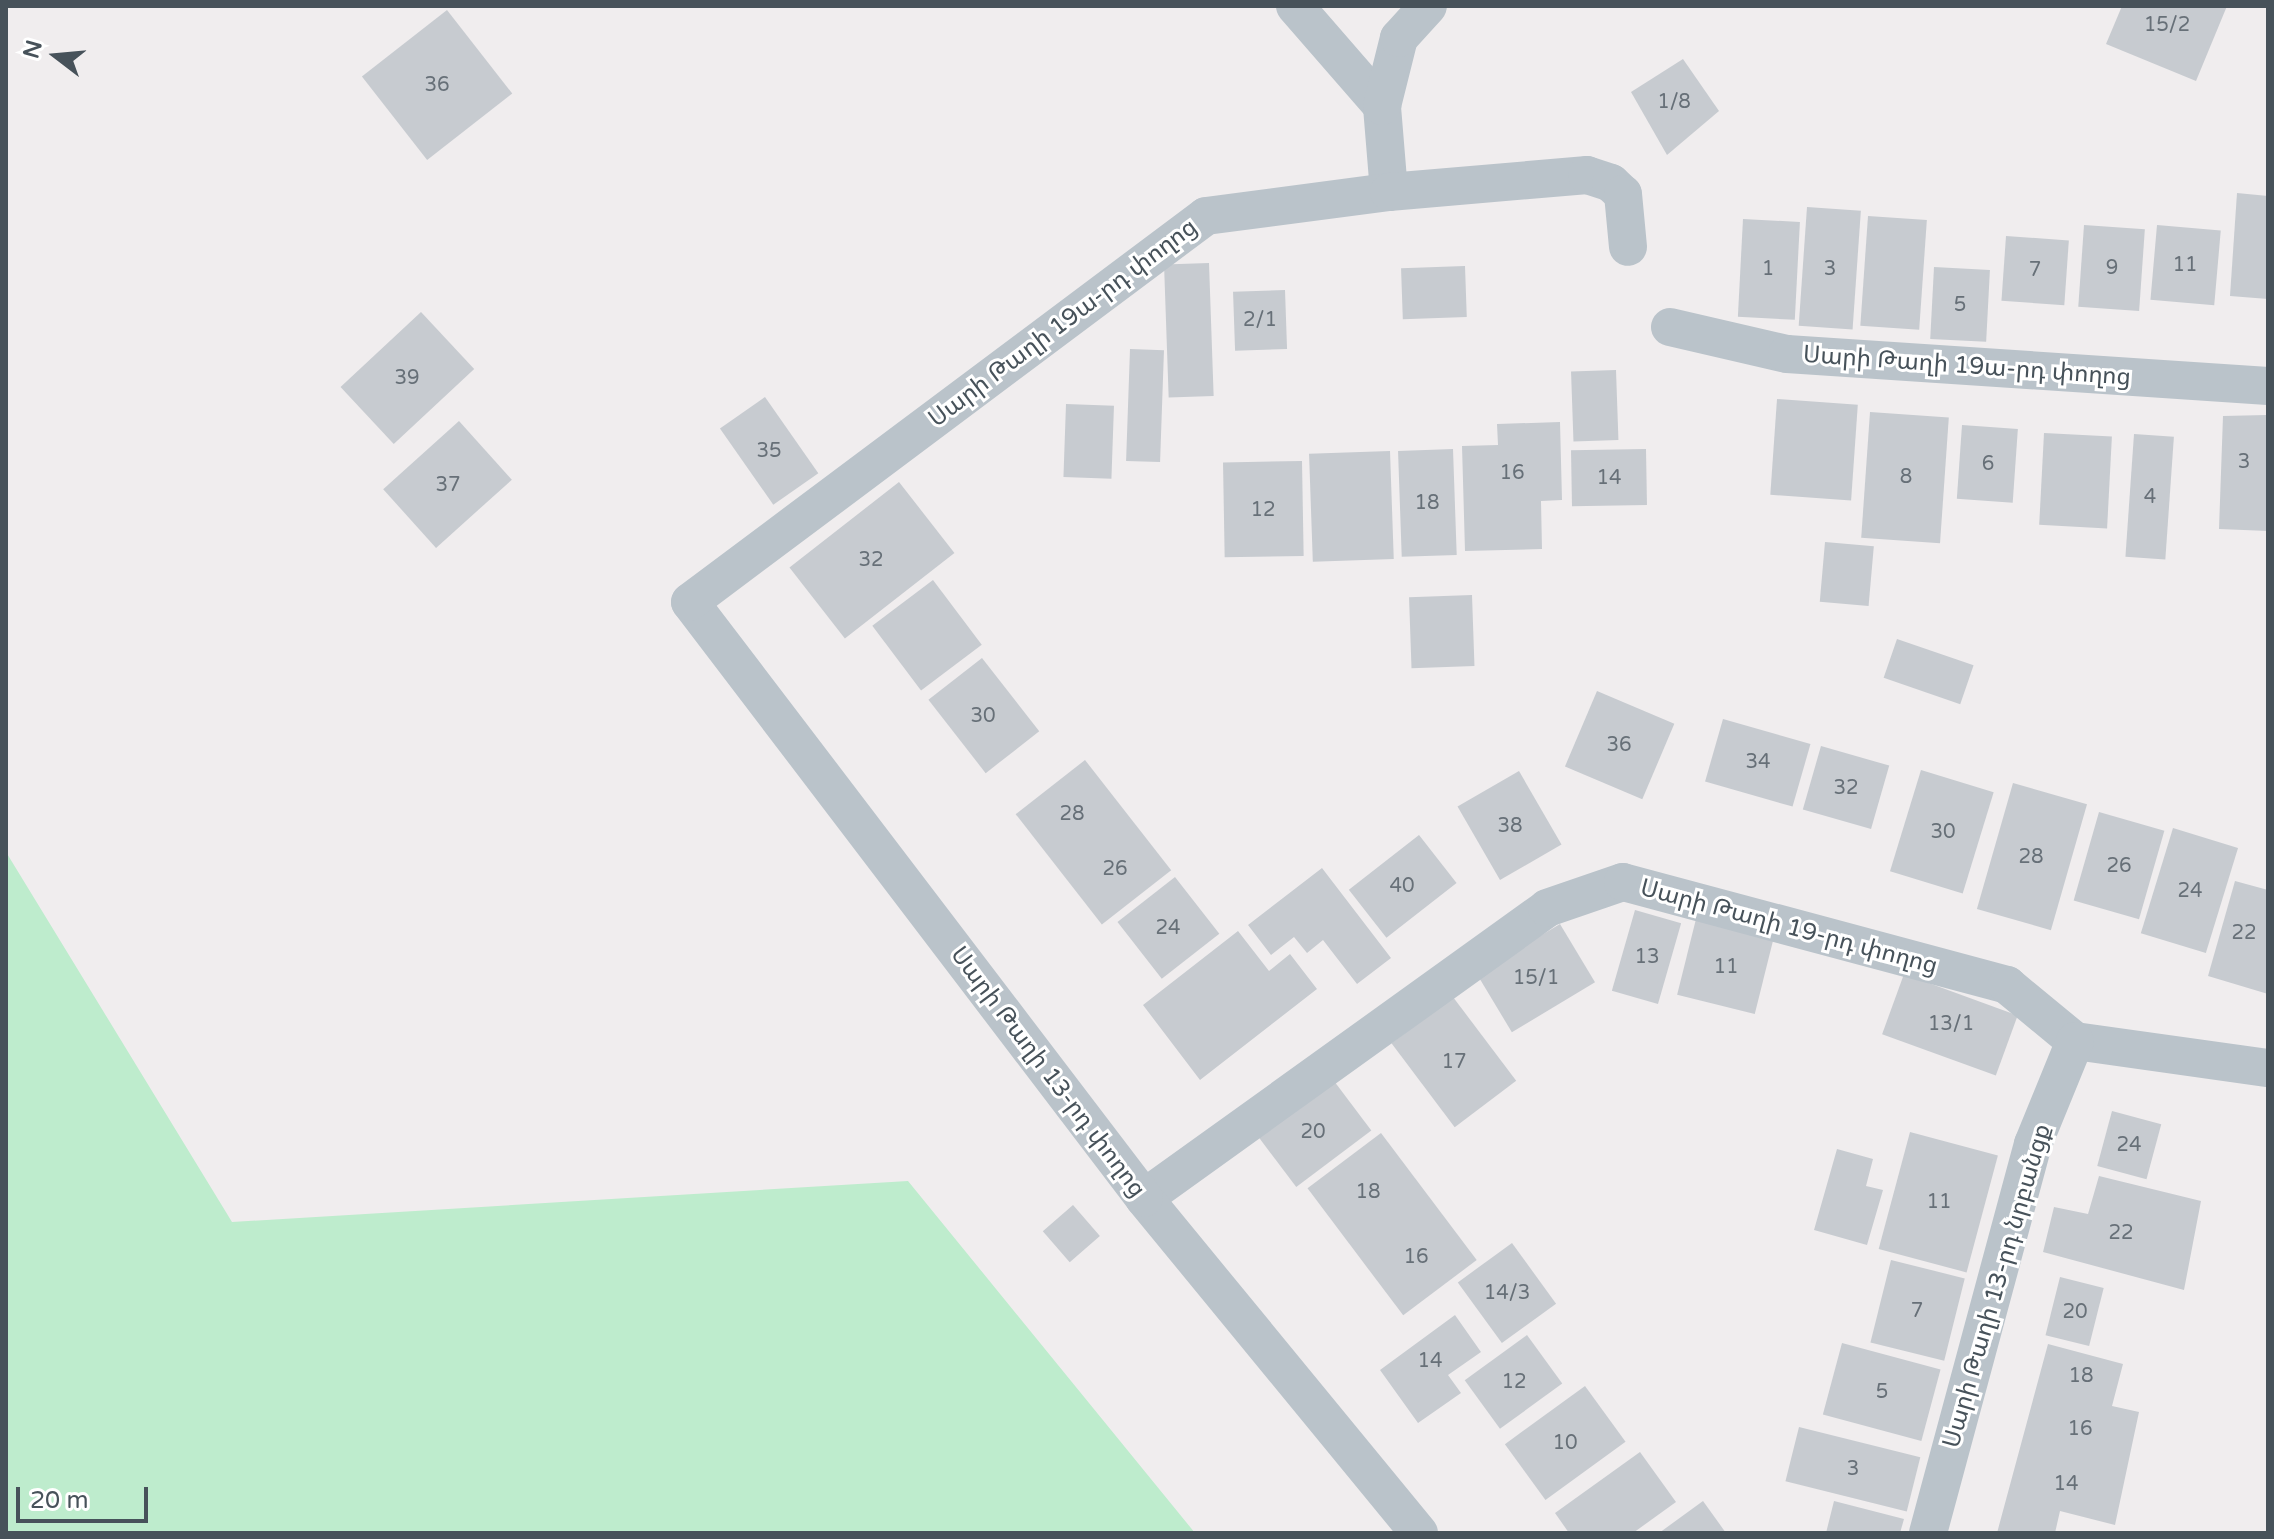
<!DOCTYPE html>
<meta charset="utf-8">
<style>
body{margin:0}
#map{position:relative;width:2274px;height:1539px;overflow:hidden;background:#f0edee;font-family:"Varela Round","Noto Sans Armenian",sans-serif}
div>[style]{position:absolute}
.green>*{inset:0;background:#beeccd}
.building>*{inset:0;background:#c7cbd0;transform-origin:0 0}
.minor>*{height:38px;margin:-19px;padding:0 19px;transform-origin:19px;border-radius:19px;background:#bac3ca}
span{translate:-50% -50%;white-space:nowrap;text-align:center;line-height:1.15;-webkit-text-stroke:6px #fff;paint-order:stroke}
.number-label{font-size:20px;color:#677078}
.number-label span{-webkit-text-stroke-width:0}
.street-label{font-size:24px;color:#47525a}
.frame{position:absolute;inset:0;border:8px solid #47525a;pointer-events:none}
.north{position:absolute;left:16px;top:16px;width:80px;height:80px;-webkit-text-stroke:6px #fff;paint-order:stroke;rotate:286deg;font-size:22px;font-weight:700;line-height:32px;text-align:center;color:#47525a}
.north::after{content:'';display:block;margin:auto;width:28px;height:36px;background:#47525a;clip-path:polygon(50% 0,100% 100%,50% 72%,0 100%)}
.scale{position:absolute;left:16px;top:1487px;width:132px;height:36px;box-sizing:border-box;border:4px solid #47525a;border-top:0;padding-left:10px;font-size:24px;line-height:28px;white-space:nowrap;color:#47525a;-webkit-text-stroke:6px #fff;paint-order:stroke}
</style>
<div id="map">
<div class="green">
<i style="clip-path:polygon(6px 852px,232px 1222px,908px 1181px,1195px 1533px,6px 1533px)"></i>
</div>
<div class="building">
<i style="clip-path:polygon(2122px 6px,2227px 6px,2196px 81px,2106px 44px)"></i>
<i style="left:447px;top:10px;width:106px;height:108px;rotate:52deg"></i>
<i style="clip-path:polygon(1683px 59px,1719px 111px,1667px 155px,1631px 92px)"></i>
<i style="clip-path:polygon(2237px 193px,2268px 196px,2268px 299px,2230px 296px)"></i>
<i style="left:1807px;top:207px;width:54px;height:119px;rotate:4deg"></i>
<i style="left:1868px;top:216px;width:59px;height:110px;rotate:4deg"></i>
<i style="left:1743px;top:219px;width:57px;height:98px;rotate:3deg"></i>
<i style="left:2084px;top:225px;width:61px;height:82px;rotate:4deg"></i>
<i style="left:2157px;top:225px;width:64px;height:75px;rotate:5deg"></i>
<i style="left:2006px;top:236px;width:63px;height:65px;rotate:4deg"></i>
<i style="left:1209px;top:263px;width:133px;height:45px;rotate:88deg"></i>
<i style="left:1465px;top:266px;width:51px;height:64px;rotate:88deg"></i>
<i style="left:1934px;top:267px;width:56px;height:72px;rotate:3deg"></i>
<i style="left:1285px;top:290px;width:59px;height:52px;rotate:88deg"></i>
<i style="left:421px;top:312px;width:78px;height:110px;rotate:47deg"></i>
<i style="left:1130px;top:349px;width:34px;height:112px;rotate:2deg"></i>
<i style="left:1616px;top:370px;width:70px;height:45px;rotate:88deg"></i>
<i style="left:765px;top:397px;width:93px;height:55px;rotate:55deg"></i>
<i style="left:1777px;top:399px;width:81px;height:96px;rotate:4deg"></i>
<i style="left:1066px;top:404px;width:48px;height:73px;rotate:2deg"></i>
<i style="left:1870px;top:412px;width:79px;height:126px;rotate:4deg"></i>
<i style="clip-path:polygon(2266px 415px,2268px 531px,2219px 529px,2223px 416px)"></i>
<i style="left:459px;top:421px;width:79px;height:102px;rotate:48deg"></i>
<i style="clip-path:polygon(1560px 422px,1562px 500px,1541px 501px,1542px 549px,1465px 551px,1462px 446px,1498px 445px,1497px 424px)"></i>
<i style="left:1962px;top:425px;width:56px;height:74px;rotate:4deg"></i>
<i style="left:2044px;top:433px;width:68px;height:92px;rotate:3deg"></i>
<i style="left:2134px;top:434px;width:40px;height:123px;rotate:4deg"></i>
<i style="left:1453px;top:449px;width:106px;height:55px;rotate:88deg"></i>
<i style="left:1646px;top:449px;width:56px;height:75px;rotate:89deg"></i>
<i style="left:1390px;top:451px;width:108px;height:81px;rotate:88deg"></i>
<i style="left:1302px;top:461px;width:95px;height:79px;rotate:89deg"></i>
<i style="left:899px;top:482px;width:90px;height:139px;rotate:52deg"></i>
<i style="left:1825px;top:542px;width:49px;height:60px;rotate:5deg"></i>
<i style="left:933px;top:580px;width:81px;height:76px;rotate:53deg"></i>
<i style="left:1472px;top:595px;width:71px;height:63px;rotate:88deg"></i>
<i style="left:1897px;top:639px;width:81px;height:41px;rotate:19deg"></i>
<i style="left:982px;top:658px;width:93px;height:68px;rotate:52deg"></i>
<i style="left:1597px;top:691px;width:84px;height:82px;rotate:23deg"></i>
<i style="left:1723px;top:719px;width:91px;height:65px;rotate:16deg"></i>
<i style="left:1821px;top:746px;width:71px;height:66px;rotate:16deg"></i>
<i style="left:1085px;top:760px;width:140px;height:88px;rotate:52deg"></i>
<i style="left:1921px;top:770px;width:76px;height:106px;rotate:17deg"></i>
<i style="left:1519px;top:771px;width:85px;height:71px;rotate:60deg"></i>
<i style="left:2013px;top:783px;width:77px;height:131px;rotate:16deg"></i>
<i style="left:2099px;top:812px;width:68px;height:92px;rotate:16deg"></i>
<i style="left:2173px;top:828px;width:68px;height:110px;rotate:17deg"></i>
<i style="left:1419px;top:835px;width:61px;height:89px;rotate:52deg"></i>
<i style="clip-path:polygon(1322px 868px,1391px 958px,1357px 984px,1323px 940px,1307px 953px,1294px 937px,1271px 955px,1248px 925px)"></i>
<i style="left:1175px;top:877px;width:72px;height:73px;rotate:52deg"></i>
<i style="clip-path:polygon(2235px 881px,2268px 890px,2268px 994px,2208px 976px)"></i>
<i style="left:1635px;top:910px;width:48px;height:84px;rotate:16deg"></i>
<i style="left:1696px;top:919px;width:80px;height:78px;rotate:14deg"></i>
<i style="left:1560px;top:924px;width:68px;height:97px;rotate:59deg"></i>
<i style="clip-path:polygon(1238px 931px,1269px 971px,1290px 954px,1317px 989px,1200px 1080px,1143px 1005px)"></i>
<i style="left:1904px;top:974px;width:121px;height:64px;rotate:20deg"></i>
<i style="left:1453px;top:997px;width:105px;height:77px;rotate:53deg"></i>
<i style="left:1331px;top:1077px;width:67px;height:94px;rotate:53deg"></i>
<i style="left:2112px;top:1111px;width:51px;height:57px;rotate:15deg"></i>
<i style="left:1910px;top:1132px;width:91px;height:121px;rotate:15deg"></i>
<i style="left:1381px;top:1133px;width:159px;height:92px;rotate:53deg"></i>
<i style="clip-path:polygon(1837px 1149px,1873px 1159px,1866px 1186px,1883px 1190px,1867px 1245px,1814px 1230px)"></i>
<i style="clip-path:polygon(2099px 1176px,2201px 1201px,2184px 1290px,2043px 1252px,2054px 1207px,2088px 1214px)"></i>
<i style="left:1073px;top:1205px;width:41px;height:40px;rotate:49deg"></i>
<i style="left:1512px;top:1243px;width:75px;height:67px;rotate:54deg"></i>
<i style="left:1891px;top:1260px;width:76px;height:85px;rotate:14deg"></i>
<i style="left:2060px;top:1277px;width:45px;height:60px;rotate:14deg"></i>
<i style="clip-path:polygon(1455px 1315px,1481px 1352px,1448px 1375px,1461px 1393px,1418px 1423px,1380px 1370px)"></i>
<i style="left:1527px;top:1335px;width:60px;height:77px;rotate:54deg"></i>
<i style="left:1842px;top:1343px;width:102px;height:74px;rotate:15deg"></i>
<i style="clip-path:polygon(2048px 1344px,2123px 1364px,2112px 1406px,2139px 1412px,2115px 1525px,2060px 1511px,2055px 1533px,1997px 1533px)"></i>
<i style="left:1585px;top:1386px;width:69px;height:99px;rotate:54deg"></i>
<i style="left:1799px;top:1427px;width:125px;height:56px;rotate:14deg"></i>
<i style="clip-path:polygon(1640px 1452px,1676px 1502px,1633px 1533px,1569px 1533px,1555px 1513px)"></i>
<i style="clip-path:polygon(1703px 1501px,1726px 1533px,1659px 1533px)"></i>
<i style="clip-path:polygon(1834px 1501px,1904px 1519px,1900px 1533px,1826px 1533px)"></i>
</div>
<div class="minor">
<i style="left:1295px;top:6px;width:133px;rotate:49deg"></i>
<i style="left:1389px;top:192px;width:86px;rotate:-94.7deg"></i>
<i style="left:1382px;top:106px;width:70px;rotate:-76deg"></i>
<i style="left:1399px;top:38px;width:43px;rotate:-47.8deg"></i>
<i style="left:1670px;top:327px;width:120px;rotate:13deg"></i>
<i style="left:1787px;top:354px;width:482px;rotate:3.8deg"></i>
<i style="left:1144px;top:1198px;width:496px;rotate:-35.7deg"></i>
<i style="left:1547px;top:908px;width:80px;rotate:-18.9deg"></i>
<i style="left:1623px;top:882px;width:398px;rotate:15deg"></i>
<i style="left:2007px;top:985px;width:88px;rotate:39.5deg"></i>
<i style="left:2075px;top:1041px;width:195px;rotate:8deg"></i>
<i style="left:1419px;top:1533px;width:433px;rotate:-129.4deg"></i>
<i style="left:1144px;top:1198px;width:749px;rotate:-127.3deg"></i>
<i style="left:690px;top:602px;width:644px;rotate:-36.8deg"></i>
<i style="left:1206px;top:216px;width:185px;rotate:-7.5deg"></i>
<i style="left:1389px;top:192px;width:199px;rotate:-4.9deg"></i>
<i style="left:1587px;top:175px;width:25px;rotate:18deg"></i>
<i style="left:1611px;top:183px;width:16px;rotate:43deg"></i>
<i style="left:1623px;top:194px;width:53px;rotate:84.6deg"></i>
<i style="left:1928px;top:1533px;width:403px;rotate:-74.9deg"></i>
<i style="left:2033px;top:1144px;width:111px;rotate:-67.8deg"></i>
</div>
<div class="number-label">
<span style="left:2167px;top:25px">15/2</span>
<span style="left:437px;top:85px">36</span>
<span style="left:1674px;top:102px">1/8</span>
<span style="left:2185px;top:265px">11</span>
<span style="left:2112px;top:268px">9</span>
<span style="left:1768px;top:269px">1</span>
<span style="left:1830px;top:269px">3</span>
<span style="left:2035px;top:270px">7</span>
<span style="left:1960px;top:305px">5</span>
<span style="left:1260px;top:320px">2/1</span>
<span style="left:407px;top:378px">39</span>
<span style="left:769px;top:451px">35</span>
<span style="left:2244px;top:462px">3</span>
<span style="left:1988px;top:464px">6</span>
<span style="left:1512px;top:473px">16</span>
<span style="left:1906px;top:477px">8</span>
<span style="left:1609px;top:478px">14</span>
<span style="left:448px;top:485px">37</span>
<span style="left:2150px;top:497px">4</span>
<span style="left:1427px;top:503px">18</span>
<span style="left:1263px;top:510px">12</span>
<span style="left:871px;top:560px">32</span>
<span style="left:983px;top:716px">30</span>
<span style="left:1619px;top:745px">36</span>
<span style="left:1758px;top:762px">34</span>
<span style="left:1846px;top:788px">32</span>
<span style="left:1072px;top:814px">28</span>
<span style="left:1510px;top:826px">38</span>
<span style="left:1943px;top:832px">30</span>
<span style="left:2031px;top:857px">28</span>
<span style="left:2119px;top:866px">26</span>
<span style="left:1115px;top:869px">26</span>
<span style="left:1402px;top:886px">40</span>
<span style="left:2190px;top:891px">24</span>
<span style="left:1168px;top:928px">24</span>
<span style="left:2244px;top:933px">22</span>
<span style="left:1647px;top:957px">13</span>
<span style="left:1726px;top:967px">11</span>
<span style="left:1536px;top:978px">15/1</span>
<span style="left:1951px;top:1024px">13/1</span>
<span style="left:1454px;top:1062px">17</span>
<span style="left:1313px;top:1132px">20</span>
<span style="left:2129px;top:1145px">24</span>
<span style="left:1368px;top:1192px">18</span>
<span style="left:1939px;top:1202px">11</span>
<span style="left:2121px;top:1233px">22</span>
<span style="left:1416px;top:1257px">16</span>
<span style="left:1507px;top:1293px">14/3</span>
<span style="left:1917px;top:1311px">7</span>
<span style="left:2075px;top:1312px">20</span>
<span style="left:1430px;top:1361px">14</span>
<span style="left:2081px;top:1376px">18</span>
<span style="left:1514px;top:1382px">12</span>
<span style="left:1882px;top:1392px">5</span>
<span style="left:2080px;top:1429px">16</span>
<span style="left:1565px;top:1443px">10</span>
<span style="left:1853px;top:1469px">3</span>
<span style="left:2066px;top:1484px">14</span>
</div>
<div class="street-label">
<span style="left:1063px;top:323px;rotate:-37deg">Սարի Թաղի 19ա-րդ փողոց</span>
<span style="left:1967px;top:366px;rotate:4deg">Սարի Թաղի 19ա-րդ փողոց</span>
<span style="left:1789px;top:927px;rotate:15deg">Սարի Թաղի 19-րդ փողոց</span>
<span style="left:1048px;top:1072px;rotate:53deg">Սարի Թաղի 13-րդ փողոց</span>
<span style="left:1997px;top:1286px;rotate:-74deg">Սարի Թաղի 13-րդ նրբանցք</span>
</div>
<div class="frame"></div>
<div class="north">N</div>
<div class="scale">20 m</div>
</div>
